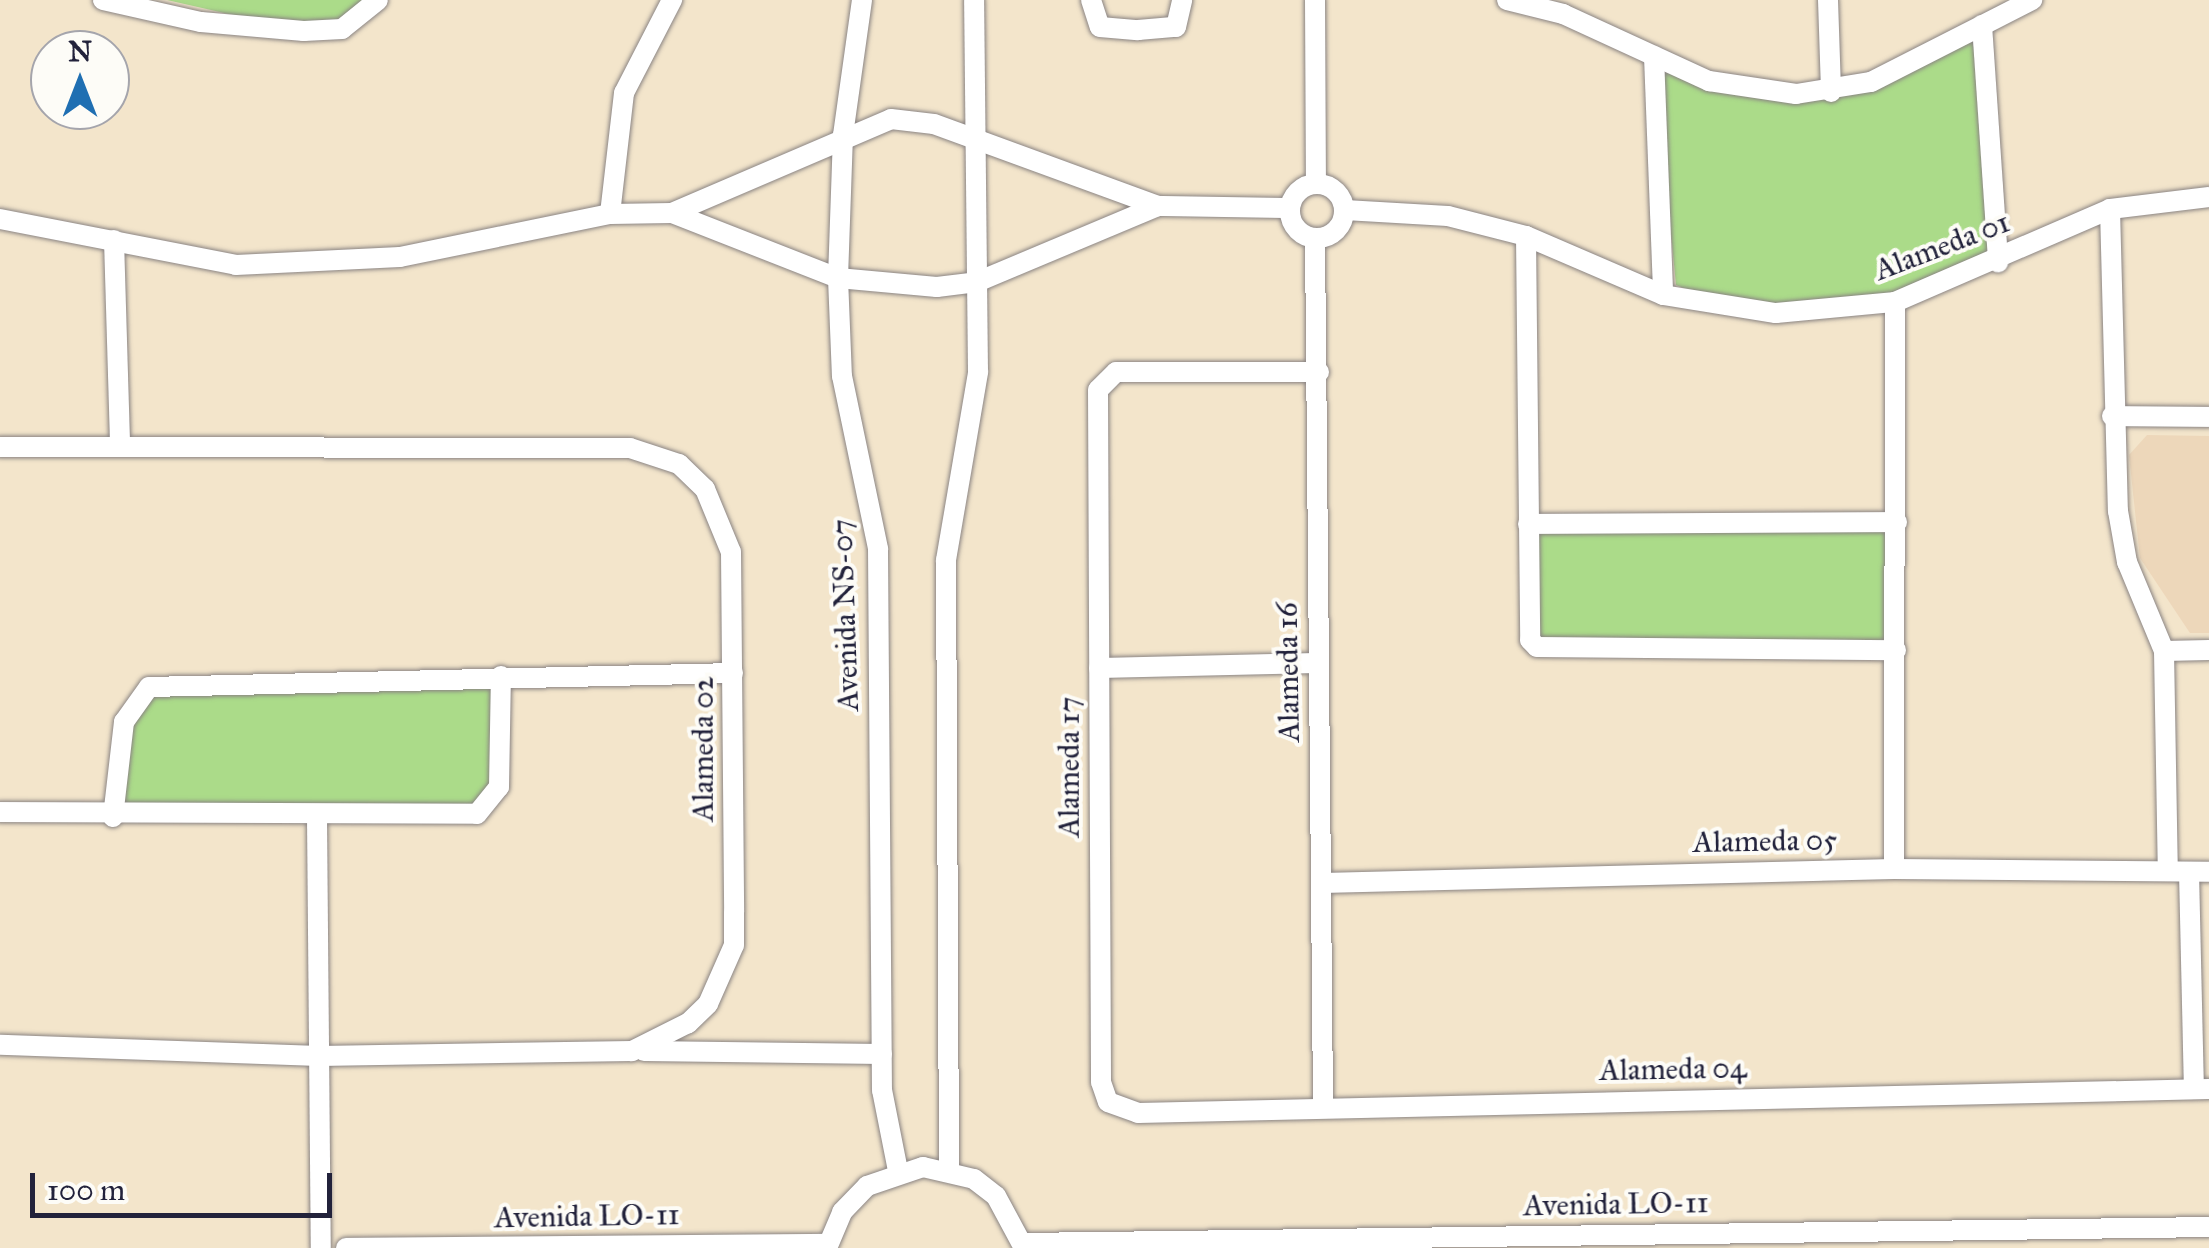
<!DOCTYPE html>
<style>
body{margin:0}
#map{position:relative;width:2209px;height:1248px;overflow:hidden;background:#f3e5cb;font-family:"IM FELL Great Primer",serif}
div>[style]{position:absolute}
.built>*{inset:0;background:#edd7ba}
.green>*{inset:0;background:#abdb89;transform-origin:0 0}
.roads{filter:drop-shadow(0 0 2px #8a8483) drop-shadow(0 0 2px #8a8483)}
.minor>*{height:20px;margin:-10px;padding:0 10px;transform-origin:10px;border-radius:10px;background:#fff}
.minor>.ring{margin:-10px;padding:0;box-sizing:content-box;background:none;border:20px solid #fff;border-radius:50%}
span{translate:-50% -50%;white-space:nowrap;text-align:center;line-height:1.15;-webkit-text-stroke:8px #fdfcf7;paint-order:stroke}
.street-label{font-size:30px;color:#22223b}
.north{position:absolute;left:30px;top:30px;width:100px;height:100px;box-sizing:border-box;background:#fdfcf7;border:2px solid #a5a5ac;border-radius:50%;rotate:0deg;font-size:28px;font-weight:700;line-height:40px;text-align:center;color:#22223b}
.north::after{content:'';display:block;margin:auto;width:35px;height:45px;background:#1f6fb2;clip-path:polygon(50% 0,100% 100%,50% 72%,0 100%)}
.scale{position:absolute;left:30px;top:1173px;width:302px;height:45px;box-sizing:border-box;border:5px solid #22223b;border-top:0;padding-left:12px;font-size:30px;line-height:35px;white-space:nowrap;color:#22223b;-webkit-text-stroke:8px #fdfcf7;paint-order:stroke}
</style>
<div id="map">
<div class="built">
<i style="clip-path:polygon(2147px 435px,2209px 436px,2209px 633px,2190px 633px,2140px 558px,2129px 455px)"></i>
</div>
<div class="green">
<i style="clip-path:polygon(167px 0,377px 0,342px 29px,304px 31px)"></i>
<i style="clip-path:polygon(1982px 25px,1998px 262px,1895px 302px,1736px 310px,1676px 285px,1654px 56px,1734px 87px,1831px 92px)"></i>
<i style="left:1897px;top:522px;width:128px;height:369px;rotate:90deg"></i>
<i style="clip-path:polygon(501px 676px,499px 787px,477px 814px,113px 817px,130px 706px,164px 685px)"></i>
</div>
<div class="roads">
<div class="minor">
<i style="left:103px;top:0;width:100px;rotate:12.7deg"></i>
<i style="left:201px;top:22px;width:103px;rotate:5deg"></i>
<i style="left:304px;top:31px;width:38px;rotate:-3deg"></i>
<i style="left:342px;top:29px;width:46px;rotate:-38.9deg"></i>
<i style="left:862px;top:0;width:136px;rotate:98deg"></i>
<i style="left:843px;top:135px;width:143px;rotate:92deg"></i>
<i style="left:838px;top:278px;width:98px;rotate:87.7deg"></i>
<i style="left:842px;top:376px;width:177px;rotate:78.2deg"></i>
<i style="left:878px;top:549px;width:541px;rotate:89.58deg"></i>
<i style="left:882px;top:1090px;width:83px;rotate:78.8deg"></i>
<i style="left:1091px;top:0;width:28px;rotate:72deg"></i>
<i style="left:1100px;top:27px;width:38px;rotate:5deg"></i>
<i style="left:1138px;top:30px;width:38px;rotate:-5deg"></i>
<i style="left:1176px;top:27px;width:28px;rotate:-77deg"></i>
<i style="left:1315px;top:0;width:184px;rotate:89.7deg"></i>
<i style="left:1507px;top:0;width:58px;rotate:14deg"></i>
<i style="left:1563px;top:14px;width:161px;rotate:24.7deg"></i>
<i style="left:1709px;top:81px;width:88px;rotate:8.5deg"></i>
<i style="left:1796px;top:94px;width:76px;rotate:-9.1deg"></i>
<i style="left:1871px;top:82px;width:181px;rotate:-27deg"></i>
<i style="left:1828px;top:0;width:92px;rotate:88.1deg"></i>
<i style="left:1982px;top:25px;width:238px;rotate:86.1deg"></i>
<i style="left:1654px;top:56px;width:239px;rotate:87.8deg"></i>
<i class="ring" style="left:1290px;top:184px;width:34px;height:34px"></i>
<i style="left:2110px;top:209px;width:302px;rotate:88.5deg"></i>
<i style="left:2118px;top:511px;width:52px;rotate:80deg"></i>
<i style="left:2127px;top:562px;width:96px;rotate:67.4deg"></i>
<i style="left:2164px;top:651px;width:219px;rotate:89deg"></i>
<i style="left:1345px;top:210px;width:103px;rotate:3.3deg"></i>
<i style="left:1448px;top:216px;width:81px;rotate:14.4deg"></i>
<i style="left:1526px;top:236px;width:149px;rotate:23.3deg"></i>
<i style="left:1663px;top:295px;width:114px;rotate:9.1deg"></i>
<i style="left:1776px;top:313px;width:120px;rotate:-5.3deg"></i>
<i style="left:1895px;top:302px;width:234px;rotate:-23.4deg"></i>
<i style="left:2110px;top:209px;width:100px;rotate:-6.9deg"></i>
<i style="left:672px;top:213px;width:238px;rotate:-23.2deg"></i>
<i style="left:891px;top:119px;width:43px;rotate:6.6deg"></i>
<i style="left:934px;top:124px;width:239px;rotate:20.1deg"></i>
<i style="left:1158px;top:206px;width:132px;rotate:0.9deg"></i>
<i style="left:610px;top:214px;width:122px;rotate:-83.4deg"></i>
<i style="left:624px;top:93px;width:105px;rotate:-62.7deg"></i>
<i style="left:0;top:219px;width:240px;rotate:11deg"></i>
<i style="left:236px;top:265px;width:164px;rotate:-2.8deg"></i>
<i style="left:400px;top:257px;width:214px;rotate:-11.6deg"></i>
<i style="left:610px;top:214px;width:62px;rotate:-0.9deg"></i>
<i style="left:672px;top:213px;width:178px;rotate:21.4deg"></i>
<i style="left:838px;top:278px;width:99px;rotate:5.2deg"></i>
<i style="left:937px;top:287px;width:40px;rotate:-7.1deg"></i>
<i style="left:977px;top:282px;width:196px;rotate:-22.8deg"></i>
<i style="left:1526px;top:236px;width:404px;rotate:89.4deg"></i>
<i style="left:1530px;top:640px;width:10px;rotate:45deg"></i>
<i style="left:1537px;top:647px;width:359px;rotate:0.5deg"></i>
<i style="left:1315px;top:238px;width:868px;rotate:89.47deg"></i>
<i style="left:114px;top:240px;width:206px;rotate:88.3deg"></i>
<i style="left:1319px;top:372px;width:203px;rotate:180deg"></i>
<i style="left:1116px;top:372px;width:25px;rotate:135deg"></i>
<i style="left:1098px;top:390px;width:692px;rotate:89.75deg"></i>
<i style="left:1101px;top:1082px;width:21px;rotate:71deg"></i>
<i style="left:1108px;top:1102px;width:32px;rotate:20deg"></i>
<i style="left:1138px;top:1113px;width:1071px;rotate:-1.28deg"></i>
<i style="left:2112px;top:416px;width:97px;rotate:0.6deg"></i>
<i style="left:0;top:447px;width:630px;rotate:0.09deg"></i>
<i style="left:630px;top:448px;width:52px;rotate:18.1deg"></i>
<i style="left:679px;top:464px;width:36px;rotate:44deg"></i>
<i style="left:705px;top:489px;width:68px;rotate:67.6deg"></i>
<i style="left:731px;top:552px;width:360px;rotate:89.5deg"></i>
<i style="left:734px;top:912px;width:33px;rotate:90deg"></i>
<i style="left:734px;top:945px;width:64px;rotate:113.8deg"></i>
<i style="left:708px;top:1004px;width:28px;rotate:136deg"></i>
<i style="left:688px;top:1023px;width:63px;rotate:153.4deg"></i>
<i style="left:632px;top:1051px;width:313px;rotate:179.1deg"></i>
<i style="left:319px;top:1056px;width:319px;rotate:-178deg"></i>
<i style="left:1528px;top:524px;width:369px;rotate:-0.3deg"></i>
<i style="left:2164px;top:651px;width:45px;rotate:-1.3deg"></i>
<i style="left:1099px;top:668px;width:218px;rotate:-1.3deg"></i>
<i style="left:0;top:812px;width:477px;rotate:0.2deg"></i>
<i style="left:477px;top:814px;width:35px;rotate:-51deg"></i>
<i style="left:499px;top:787px;width:111px;rotate:-89deg"></i>
<i style="left:113px;top:817px;width:96px;rotate:-83.4deg"></i>
<i style="left:124px;top:722px;width:43px;rotate:-54.5deg"></i>
<i style="left:149px;top:687px;width:584px;rotate:-1.37deg"></i>
<i style="left:317px;top:817px;width:431px;rotate:89.5deg"></i>
<i style="left:1894px;top:869px;width:567px;rotate:-89.9deg"></i>
<i style="left:2189px;top:872px;width:217px;rotate:88.7deg"></i>
<i style="left:1322px;top:883px;width:572px;rotate:-1.4deg"></i>
<i style="left:1894px;top:869px;width:315px;rotate:0.5deg"></i>
<i style="left:644px;top:1051px;width:238px;rotate:0.7deg"></i>
<i style="left:949px;top:1170px;width:610px;rotate:-90.28deg"></i>
<i style="left:946px;top:560px;width:191px;rotate:-80.3deg"></i>
<i style="left:978px;top:372px;width:372px;rotate:-90.6deg"></i>
<i style="left:1023px;top:1243px;width:1186px;rotate:-0.77deg"></i>
<i style="left:346px;top:1248px;width:482px;rotate:-0.5deg"></i>
<i style="left:827px;top:1248px;width:39px;rotate:-67deg"></i>
<i style="left:842px;top:1212px;width:36px;rotate:-46deg"></i>
<i style="left:867px;top:1186px;width:59px;rotate:-18.7deg"></i>
<i style="left:923px;top:1167px;width:52px;rotate:13.2deg"></i>
<i style="left:974px;top:1179px;width:28px;rotate:38deg"></i>
<i style="left:996px;top:1196px;width:59px;rotate:61.7deg"></i>
</div>
</div>
<div class="street-label">
<span style="left:1942px;top:246px;rotate:-21deg">Alameda 01</span>
<span style="left:845px;top:615px;rotate:-92deg">Avenida NS-07</span>
<span style="left:1288px;top:672px;rotate:-91deg">Alameda 16</span>
<span style="left:703px;top:749px;rotate:-90deg">Alameda 02</span>
<span style="left:1069px;top:767px;rotate:-90deg">Alameda 17</span>
<span style="left:1765px;top:841px;rotate:-1deg">Alameda 05</span>
<span style="left:1673px;top:1069px;rotate:-1deg">Alameda 04</span>
<span style="left:1616px;top:1204px;rotate:-1deg">Avenida LO-11</span>
<span style="left:587px;top:1216px;rotate:-1deg">Avenida LO-11</span>
</div>
<div class="north">N</div>
<div class="scale">100 m</div>
</div>
